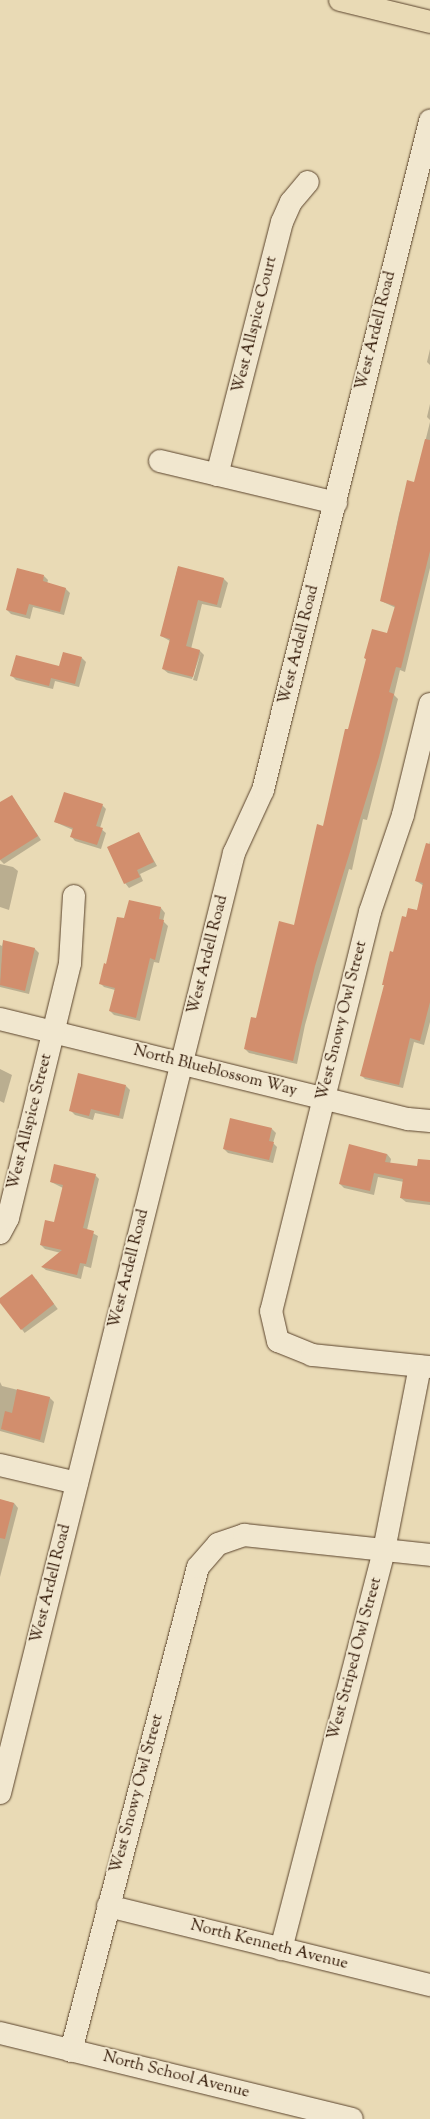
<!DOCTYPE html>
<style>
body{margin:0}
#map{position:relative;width:430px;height:2119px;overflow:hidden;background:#e9dab5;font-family:"Sorts Mill Goudy",serif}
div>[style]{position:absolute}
.shadow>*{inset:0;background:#0003;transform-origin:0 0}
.building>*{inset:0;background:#d28e6d}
.roads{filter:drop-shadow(0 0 1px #5b442d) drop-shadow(0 0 1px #5b442d)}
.minor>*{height:22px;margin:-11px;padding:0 11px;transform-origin:11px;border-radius:11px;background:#f1e7cf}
.major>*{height:22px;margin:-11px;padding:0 11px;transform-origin:11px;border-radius:11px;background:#e9dab5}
span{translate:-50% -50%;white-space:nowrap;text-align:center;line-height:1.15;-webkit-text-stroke:4px #f1e7cf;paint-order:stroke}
.street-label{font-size:16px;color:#2c1200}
</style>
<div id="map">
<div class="shadow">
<i style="clip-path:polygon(430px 349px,430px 365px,427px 362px)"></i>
<i style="clip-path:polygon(430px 404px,430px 420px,427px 417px)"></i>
<i style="clip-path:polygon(430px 422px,430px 568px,405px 672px,400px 670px,394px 695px,398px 699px,382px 761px,367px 820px,363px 819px,352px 870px,349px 869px,305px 1025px,297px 1064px,249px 1053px,245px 1049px,295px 926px,324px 827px,367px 660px,365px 658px,388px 634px,396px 608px,381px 601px,399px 514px,408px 482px,415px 483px)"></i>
<i style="clip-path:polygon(178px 567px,224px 579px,228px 583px,221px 608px,202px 604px,191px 649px,200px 651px,204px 655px,197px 681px,193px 680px,201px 652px,192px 679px,168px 673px,163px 669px,170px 641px,161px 636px)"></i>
<i style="clip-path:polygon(44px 576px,48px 580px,47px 584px,65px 588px,70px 593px,64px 615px,33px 607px,30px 619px,11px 614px,7px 610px)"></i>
<i style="clip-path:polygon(82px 658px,86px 662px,79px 687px,55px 681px,53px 689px,16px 680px,12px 676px,60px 668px)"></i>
<i style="clip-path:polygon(12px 796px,41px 840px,4px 864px,0 860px,0 803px)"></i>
<i style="clip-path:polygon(102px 805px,106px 809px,100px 828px,106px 833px,101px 849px,75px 841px,71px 836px,73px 830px,55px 822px)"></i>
<i style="clip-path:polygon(139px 833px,157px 866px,140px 874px,143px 881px,129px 888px,125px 883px)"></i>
<i style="clip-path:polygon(430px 841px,430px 1022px,424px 1045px,414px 1042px,403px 1088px,365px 1079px,361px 1075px,394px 953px,407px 918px,417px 911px,424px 886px,416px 881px,425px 864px)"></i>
<i style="clip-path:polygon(0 864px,13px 867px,18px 871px,9px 910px,0 907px)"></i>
<i style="clip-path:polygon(161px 908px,165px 913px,163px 921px,168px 926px,159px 963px,154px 962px,140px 1021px,114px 1015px,110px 1011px,115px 990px,104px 987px,100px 983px,125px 920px)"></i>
<i style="clip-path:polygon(3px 942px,35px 949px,39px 953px,29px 994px,0 987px,0 945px,2px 946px)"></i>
<i style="clip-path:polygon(0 1069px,12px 1075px,4px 1103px,0 1101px)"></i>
<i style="clip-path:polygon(126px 1086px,130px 1090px,123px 1119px,95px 1113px,93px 1120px,75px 1115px,71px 1111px)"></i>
<i style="clip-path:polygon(272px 1129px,276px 1133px,273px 1143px,277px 1147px,273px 1163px,228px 1153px,224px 1149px)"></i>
<i style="clip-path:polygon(387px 1154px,391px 1159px,390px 1164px,418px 1167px,430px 1161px,430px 1205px,406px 1202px,401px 1198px,404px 1182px,378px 1177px,374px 1195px,344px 1188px,340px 1184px)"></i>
<i style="clip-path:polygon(95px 1175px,99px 1179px,87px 1230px,98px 1236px,91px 1268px,84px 1266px,81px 1279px,46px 1270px,42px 1267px,61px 1253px,45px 1249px,41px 1245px,55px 1223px,63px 1188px,51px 1182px)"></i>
<i style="left:36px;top:1279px;width:37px;height:41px;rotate:54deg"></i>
<i style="clip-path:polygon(0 1382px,2px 1386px,50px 1398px,54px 1402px,44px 1443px,0 1431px)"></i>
<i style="clip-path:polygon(0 1500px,14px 1503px,18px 1508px,0 1577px)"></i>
</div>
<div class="building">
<i style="clip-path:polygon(425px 439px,430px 440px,430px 551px,401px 668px,396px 667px,389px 692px,394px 694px,379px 757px,315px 966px,293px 1061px,244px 1049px,251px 1017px,256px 1018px,279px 921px,294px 925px,317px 824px,323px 826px,345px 729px,348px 729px,366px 659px,364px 658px,372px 629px,387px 633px,395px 606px,380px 601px,407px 480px,414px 482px)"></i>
<i style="clip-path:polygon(178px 566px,224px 578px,217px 605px,198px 600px,186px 646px,200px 650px,193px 677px,162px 669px,170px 639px,160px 636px)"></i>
<i style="clip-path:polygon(17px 568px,44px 575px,43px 581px,66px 588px,60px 612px,29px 604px,26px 615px,6px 610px)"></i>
<i style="clip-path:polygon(63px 652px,82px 657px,75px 684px,51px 678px,49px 686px,10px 676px,16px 655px,59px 666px)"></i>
<i style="clip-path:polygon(64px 792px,103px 804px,96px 826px,103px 828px,97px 845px,70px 837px,73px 828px,54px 822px)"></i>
<i style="clip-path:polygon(12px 795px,38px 836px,0 860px,0 802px)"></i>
<i style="clip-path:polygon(139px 832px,154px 862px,137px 870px,140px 877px,124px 884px,107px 847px)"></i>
<i style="clip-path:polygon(426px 843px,430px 844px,430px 1002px,420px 1041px,410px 1038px,399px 1085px,360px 1076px,384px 985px,382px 985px,390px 951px,393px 952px,402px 916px,406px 917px,408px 908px,417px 910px,423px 883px,415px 881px)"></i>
<i style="clip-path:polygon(129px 900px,161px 907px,159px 919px,164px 920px,155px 960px,150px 958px,136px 1018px,109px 1011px,115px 988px,99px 984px,104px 963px,106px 964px,117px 917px,124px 918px)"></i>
<i style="clip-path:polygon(3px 940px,35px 948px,25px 991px,0 985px)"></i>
<i style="clip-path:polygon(78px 1073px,126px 1085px,119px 1116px,91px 1109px,89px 1116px,69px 1111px)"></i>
<i style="clip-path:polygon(230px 1118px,272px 1128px,269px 1141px,274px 1142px,269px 1160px,223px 1149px)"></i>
<i style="clip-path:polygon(349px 1144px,387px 1154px,385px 1162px,417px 1166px,418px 1159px,430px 1160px,430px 1202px,400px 1198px,403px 1179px,374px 1173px,370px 1191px,339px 1184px)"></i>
<i style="clip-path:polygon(54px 1164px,96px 1174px,83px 1228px,94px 1231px,86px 1264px,80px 1263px,77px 1275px,41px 1267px,62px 1250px,40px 1245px,45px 1220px,54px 1222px,63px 1185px,50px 1182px)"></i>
<i style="clip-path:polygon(32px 1274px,54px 1304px,21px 1330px,0 1303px,0 1298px)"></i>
<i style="clip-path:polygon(17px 1389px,50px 1397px,40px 1440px,1px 1429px,5px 1411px,12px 1413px)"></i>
<i style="clip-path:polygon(0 1499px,14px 1503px,5px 1539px,0 1538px)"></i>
</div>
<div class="roads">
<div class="minor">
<i style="left:160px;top:461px;width:181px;rotate:13.4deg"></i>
<i style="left:217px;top:475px;width:261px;rotate:-75.6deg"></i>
<i style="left:282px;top:222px;width:22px;rotate:-66deg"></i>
<i style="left:291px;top:202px;width:26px;rotate:-50deg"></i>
<i style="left:430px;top:704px;width:114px;rotate:103.7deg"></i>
<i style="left:403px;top:815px;width:102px;rotate:108.8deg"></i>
<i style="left:370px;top:912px;width:411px;rotate:103.9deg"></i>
<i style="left:271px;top:1311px;width:31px;rotate:77deg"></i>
<i style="left:278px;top:1341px;width:37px;rotate:22deg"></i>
<i style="left:312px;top:1355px;width:119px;rotate:5.8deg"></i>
<i style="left:0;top:1019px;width:420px;rotate:13.8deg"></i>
<i style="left:408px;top:1119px;width:22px;rotate:5deg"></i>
<i style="left:0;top:1233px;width:17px;rotate:-62deg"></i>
<i style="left:8px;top:1218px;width:262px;rotate:-76.3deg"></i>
<i style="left:70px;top:963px;width:67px;rotate:-86.6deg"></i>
<i style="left:0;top:1465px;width:79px;rotate:13.2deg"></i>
<i style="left:0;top:1793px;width:969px;rotate:-76.02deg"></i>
<i style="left:234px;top:853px;width:69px;rotate:-65.3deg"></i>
<i style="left:263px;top:790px;width:690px;rotate:-75.98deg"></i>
<i style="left:108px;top:1906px;width:332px;rotate:13.8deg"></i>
<i style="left:281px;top:1949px;width:412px;rotate:-75.5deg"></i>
<i style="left:384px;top:1550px;width:187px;rotate:-78.9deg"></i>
<i style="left:0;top:2033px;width:362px;rotate:13.7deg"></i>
<i style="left:71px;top:2051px;width:500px;rotate:-75.3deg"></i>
<i style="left:198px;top:1567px;width:30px;rotate:-49deg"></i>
<i style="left:218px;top:1544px;width:28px;rotate:-19deg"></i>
<i style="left:244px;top:1535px;width:187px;rotate:6.1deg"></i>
</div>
<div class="major">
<i style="left:340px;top:0;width:93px;rotate:13.7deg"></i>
</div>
</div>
<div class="street-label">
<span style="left:256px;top:325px;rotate:-76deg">West Allspice Court</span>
<span style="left:377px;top:331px;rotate:-76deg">West Ardell Road</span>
<span style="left:300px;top:645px;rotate:-76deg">West Ardell Road</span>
<span style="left:209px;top:955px;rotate:-76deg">West Ardell Road</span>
<span style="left:343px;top:1021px;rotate:-76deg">West Snowy Owl Street</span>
<span style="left:215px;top:1072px;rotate:14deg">North Blueblossom Way</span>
<span style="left:31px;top:1122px;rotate:-76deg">West Allspice Street</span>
<span style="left:130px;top:1269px;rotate:-76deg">West Ardell Road</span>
<span style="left:52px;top:1584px;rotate:-76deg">West Ardell Road</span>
<span style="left:356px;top:1659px;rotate:-75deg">West Striped Owl Street</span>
<span style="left:138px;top:1794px;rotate:-75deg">West Snowy Owl Street</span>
<span style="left:269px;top:1946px;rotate:14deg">North Kenneth Avenue</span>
<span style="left:176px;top:2076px;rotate:14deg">North School Avenue</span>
</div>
</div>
